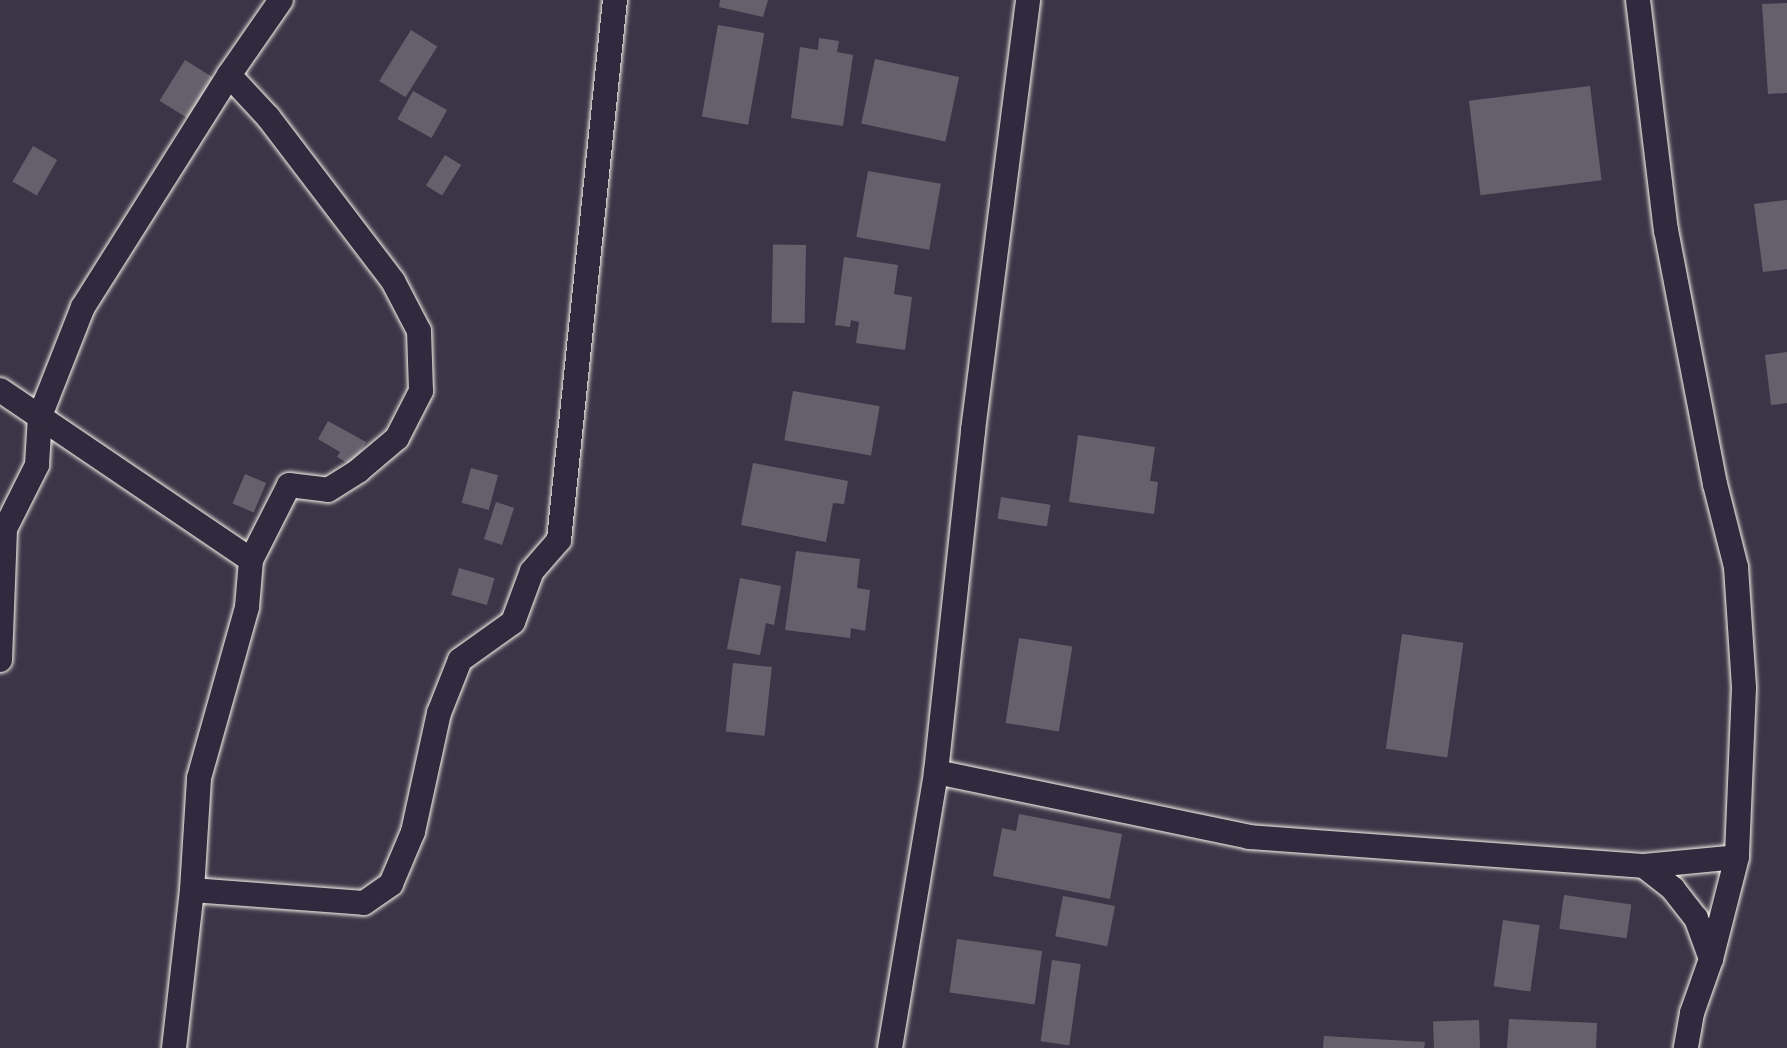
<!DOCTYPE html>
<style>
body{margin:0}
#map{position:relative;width:1787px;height:1048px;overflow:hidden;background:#3b3647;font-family:Mynerve,sans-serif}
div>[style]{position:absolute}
.building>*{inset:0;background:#65616c;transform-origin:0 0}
.roads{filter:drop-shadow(0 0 2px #f4f1e8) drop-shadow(0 0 2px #f4f1e8)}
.minor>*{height:24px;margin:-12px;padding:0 12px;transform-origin:12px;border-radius:12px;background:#2f2a3d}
span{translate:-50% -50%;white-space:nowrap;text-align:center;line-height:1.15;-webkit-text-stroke:6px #2f2a3d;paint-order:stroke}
</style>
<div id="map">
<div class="building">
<i style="clip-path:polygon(720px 0,768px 0,763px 17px,719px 7px)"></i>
<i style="clip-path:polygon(1787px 3px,1787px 93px,1768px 94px,1762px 4px)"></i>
<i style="left:718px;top:25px;width:47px;height:93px;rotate:10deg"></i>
<i style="left:411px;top:30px;width:31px;height:60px;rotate:32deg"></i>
<i style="clip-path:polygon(819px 38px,839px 41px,837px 52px,853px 55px,843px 126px,791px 118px,800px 47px,818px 50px)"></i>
<i style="left:875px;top:59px;width:86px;height:66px;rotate:12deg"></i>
<i style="left:185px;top:60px;width:34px;height:48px;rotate:32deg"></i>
<i style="left:1590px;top:86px;width:95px;height:122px;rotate:83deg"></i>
<i style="left:413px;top:91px;width:39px;height:32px;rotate:29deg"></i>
<i style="left:33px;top:146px;width:28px;height:41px;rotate:30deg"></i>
<i style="left:445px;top:155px;width:19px;height:36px;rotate:32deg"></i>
<i style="left:868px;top:171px;width:74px;height:67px;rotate:10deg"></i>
<i style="clip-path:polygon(1787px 200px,1787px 269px,1763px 272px,1754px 204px)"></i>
<i style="left:806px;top:245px;width:78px;height:33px;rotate:91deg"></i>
<i style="clip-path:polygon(844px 257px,898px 265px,894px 294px,912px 297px,905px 350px,856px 343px,859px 322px,851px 320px,850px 327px,835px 325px)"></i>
<i style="clip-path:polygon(1787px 352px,1787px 403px,1771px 405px,1765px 355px)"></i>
<i style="left:793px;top:391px;width:88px;height:50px;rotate:10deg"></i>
<i style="clip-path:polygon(328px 421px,366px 442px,353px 466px,337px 457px,340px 452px,318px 439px)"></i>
<i style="clip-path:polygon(1078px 435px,1155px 447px,1150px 481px,1158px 482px,1154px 514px,1069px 502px)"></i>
<i style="clip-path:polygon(753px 463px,848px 481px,844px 504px,833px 503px,826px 542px,741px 525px)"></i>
<i style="left:471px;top:468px;width:28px;height:36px;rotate:15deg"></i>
<i style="left:245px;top:474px;width:23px;height:32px;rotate:23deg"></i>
<i style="left:1001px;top:497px;width:50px;height:22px;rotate:9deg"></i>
<i style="left:496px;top:502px;width:19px;height:39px;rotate:18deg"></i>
<i style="clip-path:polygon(796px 551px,860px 559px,857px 588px,870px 590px,865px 631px,851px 628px,850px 638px,785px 630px)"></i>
<i style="left:459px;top:568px;width:37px;height:28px;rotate:16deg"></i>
<i style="clip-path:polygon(740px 578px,781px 586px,774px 625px,766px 623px,760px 655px,727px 649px)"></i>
<i style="left:1402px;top:634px;width:62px;height:116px;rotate:8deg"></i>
<i style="left:1019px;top:638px;width:54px;height:86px;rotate:9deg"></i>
<i style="left:733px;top:663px;width:39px;height:69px;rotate:6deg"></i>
<i style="clip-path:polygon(1019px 814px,1122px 834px,1110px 899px,993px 876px,1002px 828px,1016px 831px)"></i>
<i style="left:1564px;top:895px;width:68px;height:34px;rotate:8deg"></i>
<i style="left:1063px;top:896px;width:53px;height:41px;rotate:11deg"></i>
<i style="left:1503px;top:920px;width:37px;height:67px;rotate:8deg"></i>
<i style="left:957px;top:939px;width:86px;height:54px;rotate:8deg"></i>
<i style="left:1052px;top:960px;width:29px;height:82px;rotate:8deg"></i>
<i style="clip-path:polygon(1509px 1019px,1597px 1023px,1596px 1048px,1507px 1048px)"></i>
<i style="left:1479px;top:1020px;width:28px;height:46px;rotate:88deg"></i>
<i style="clip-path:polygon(1324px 1036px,1425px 1042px,1424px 1048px,1323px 1048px)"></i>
</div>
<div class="roads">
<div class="minor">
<i style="left:1638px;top:0;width:232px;rotate:83.1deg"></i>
<i style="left:1666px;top:230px;width:259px;rotate:79.1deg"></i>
<i style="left:1715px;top:484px;width:86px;rotate:75.8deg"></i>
<i style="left:1736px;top:567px;width:121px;rotate:86.2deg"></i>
<i style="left:1744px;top:688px;width:169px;rotate:92.4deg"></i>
<i style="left:1737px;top:857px;width:105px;rotate:104.3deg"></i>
<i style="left:1711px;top:959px;width:57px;rotate:109.4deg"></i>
<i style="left:1692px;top:1013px;width:36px;rotate:100deg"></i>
<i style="left:0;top:390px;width:303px;rotate:34.1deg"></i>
<i style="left:0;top:660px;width:131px;rotate:-87.8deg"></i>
<i style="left:5px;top:529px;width:72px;rotate:-63.4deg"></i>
<i style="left:37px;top:465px;width:49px;rotate:-86.5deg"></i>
<i style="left:40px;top:416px;width:117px;rotate:-68.5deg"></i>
<i style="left:83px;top:307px;width:274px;rotate:-57.8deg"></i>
<i style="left:229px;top:75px;width:91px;rotate:-55.3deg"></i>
<i style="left:936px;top:772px;width:320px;rotate:11.7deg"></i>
<i style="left:1249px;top:837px;width:396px;rotate:4.2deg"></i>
<i style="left:1644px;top:866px;width:37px;rotate:38deg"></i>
<i style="left:1673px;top:889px;width:37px;rotate:52deg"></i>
<i style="left:1696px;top:918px;width:44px;rotate:69.9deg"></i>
<i style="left:1644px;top:866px;width:93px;rotate:-5.5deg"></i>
<i style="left:192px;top:890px;width:172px;rotate:4.3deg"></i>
<i style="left:364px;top:903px;width:33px;rotate:-35deg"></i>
<i style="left:391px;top:884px;width:56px;rotate:-67.1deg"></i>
<i style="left:413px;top:832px;width:122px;rotate:-77.7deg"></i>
<i style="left:439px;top:713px;width:57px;rotate:-68.4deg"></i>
<i style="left:460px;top:660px;width:65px;rotate:-35.6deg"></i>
<i style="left:513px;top:622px;width:54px;rotate:-69.6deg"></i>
<i style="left:532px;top:571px;width:41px;rotate:-48.9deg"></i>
<i style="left:559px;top:540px;width:543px;rotate:-84.08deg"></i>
<i style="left:174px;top:1048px;width:159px;rotate:-83.5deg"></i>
<i style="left:192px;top:890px;width:112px;rotate:-86.4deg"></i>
<i style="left:199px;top:778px;width:178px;rotate:-74.3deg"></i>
<i style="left:247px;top:607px;width:47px;rotate:-85.1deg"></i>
<i style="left:251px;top:560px;width:84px;rotate:-63.1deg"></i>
<i style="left:289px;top:485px;width:39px;rotate:7deg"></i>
<i style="left:328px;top:490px;width:36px;rotate:-32deg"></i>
<i style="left:358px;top:471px;width:51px;rotate:-40.2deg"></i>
<i style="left:397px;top:438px;width:53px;rotate:-62.9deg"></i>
<i style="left:421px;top:391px;width:60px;rotate:-91.9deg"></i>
<i style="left:419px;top:331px;width:56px;rotate:-117.5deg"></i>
<i style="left:393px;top:281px;width:206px;rotate:-127.3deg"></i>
<i style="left:268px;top:117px;width:57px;rotate:-132.9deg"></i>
<i style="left:890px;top:1048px;width:280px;rotate:-80.5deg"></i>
<i style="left:936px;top:772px;width:344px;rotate:-83.8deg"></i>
<i style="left:973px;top:430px;width:434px;rotate:-82.7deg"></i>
</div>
</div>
</div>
